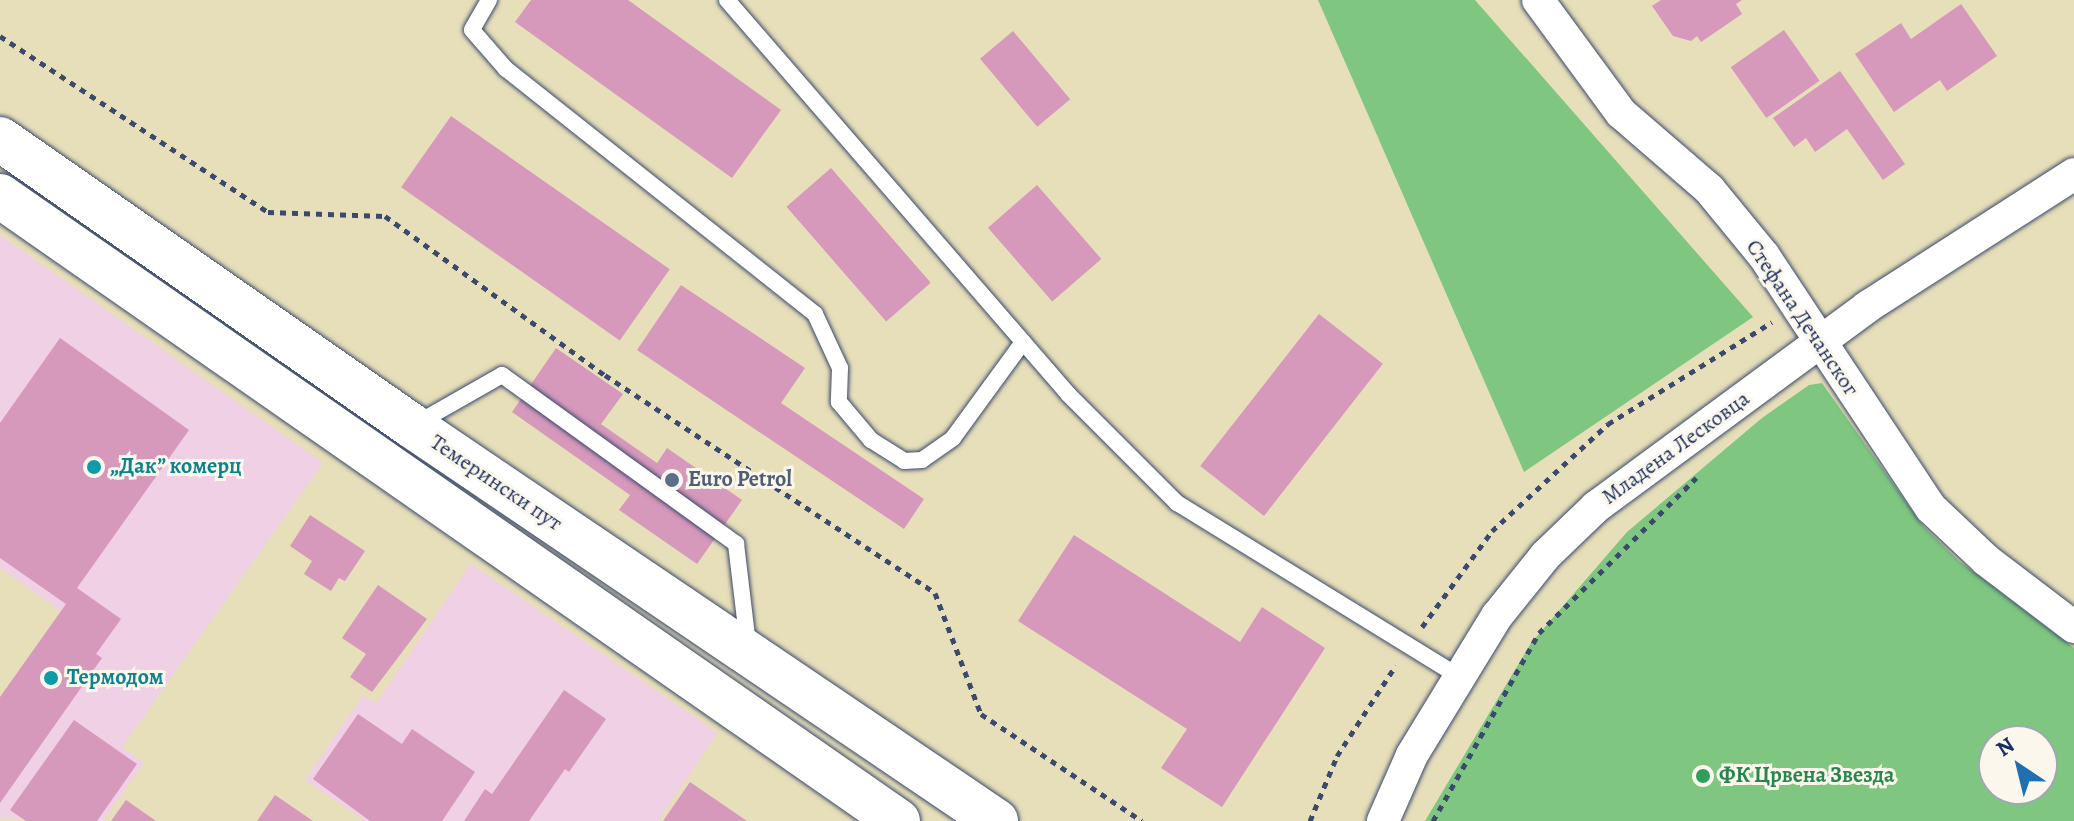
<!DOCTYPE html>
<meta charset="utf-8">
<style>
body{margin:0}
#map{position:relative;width:2074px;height:821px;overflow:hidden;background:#e7dfba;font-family:Alegreya,serif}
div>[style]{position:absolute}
.built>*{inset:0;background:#f0d0e5}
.green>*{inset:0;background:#7fc681}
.building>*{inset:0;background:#d698bb;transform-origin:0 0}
.path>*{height:5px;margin-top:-2.5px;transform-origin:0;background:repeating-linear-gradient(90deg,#3a496c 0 6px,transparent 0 12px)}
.roads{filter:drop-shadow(0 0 2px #3a496c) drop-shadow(0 0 2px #3a496c)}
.lane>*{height:16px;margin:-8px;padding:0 8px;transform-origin:8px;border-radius:8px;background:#fff}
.street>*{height:32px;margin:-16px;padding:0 16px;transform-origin:16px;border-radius:16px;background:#fff}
.secondary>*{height:44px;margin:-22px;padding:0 22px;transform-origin:22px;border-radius:22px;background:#fff}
.dots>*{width:22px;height:22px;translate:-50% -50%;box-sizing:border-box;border:4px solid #fbf7ec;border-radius:50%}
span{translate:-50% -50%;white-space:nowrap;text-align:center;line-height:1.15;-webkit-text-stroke:6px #fbf7ec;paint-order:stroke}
.street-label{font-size:22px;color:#1b2f5e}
.culture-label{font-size:22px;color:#0d838f;font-weight:700}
.left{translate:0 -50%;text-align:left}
.service-label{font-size:22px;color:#4e5e75;font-weight:700}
.leisure-label{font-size:22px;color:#27864d;font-weight:700}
.north{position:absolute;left:1978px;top:725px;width:80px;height:80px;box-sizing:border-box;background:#fbf7ec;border:2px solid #a1a7b3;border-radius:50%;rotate:325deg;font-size:22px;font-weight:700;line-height:32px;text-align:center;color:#1b2f5e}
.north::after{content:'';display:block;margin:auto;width:28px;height:36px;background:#1f6fb2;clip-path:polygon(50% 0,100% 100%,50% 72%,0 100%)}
</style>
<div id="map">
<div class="built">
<i style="clip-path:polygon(0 235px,323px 463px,122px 747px,144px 763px,103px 821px,0 818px,0 698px,61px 611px,0 568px)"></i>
<i style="clip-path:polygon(471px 564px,718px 733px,658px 821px,365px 821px,305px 780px,363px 695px,376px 703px)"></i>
</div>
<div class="green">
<i style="clip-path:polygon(1318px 0,1475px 0,1753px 317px,1524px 472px)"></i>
<i style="clip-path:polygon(evenodd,1822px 383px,1923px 526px,1959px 561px,2074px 648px,2074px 821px,1425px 821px,1531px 643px,1627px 532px,1762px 418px,1809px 385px,1822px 383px,1994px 741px,2042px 741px,2042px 789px,1994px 789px,1994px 741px)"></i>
</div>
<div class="building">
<i style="clip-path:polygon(531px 0,628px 0,781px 110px,732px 178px,515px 22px)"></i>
<i style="clip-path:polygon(1661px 0,1742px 0,1736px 4px,1742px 14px,1701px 42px,1697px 36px,1691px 41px,1673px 36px,1652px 6px)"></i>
<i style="clip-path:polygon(1961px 4px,1997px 56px,1947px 91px,1940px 80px,1894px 112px,1855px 54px,1901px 23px,1911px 39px)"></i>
<i style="left:1784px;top:30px;width:62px;height:65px;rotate:55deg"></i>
<i style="left:1013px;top:31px;width:89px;height:43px;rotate:50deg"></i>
<i style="clip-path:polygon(1840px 71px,1905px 164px,1883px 180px,1847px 129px,1815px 152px,1806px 138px,1794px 147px,1773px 118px)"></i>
<i style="left:451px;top:116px;width:267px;height:87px;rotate:35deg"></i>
<i style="left:831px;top:168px;width:152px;height:59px;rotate:49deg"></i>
<i style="left:1037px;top:185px;width:98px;height:65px;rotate:49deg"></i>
<i style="clip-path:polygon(681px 285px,805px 368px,781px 403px,924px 499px,904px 529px,637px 350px)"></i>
<i style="left:1319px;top:314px;width:81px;height:193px;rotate:38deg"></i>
<i style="clip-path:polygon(60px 338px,189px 430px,77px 588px,121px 619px,96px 654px,102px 658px,0 803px,0 697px,66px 604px,0 558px,0 423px)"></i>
<i style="clip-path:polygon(556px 348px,623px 394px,601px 424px,657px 463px,667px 448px,742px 500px,697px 564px,619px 510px,630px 495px,512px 412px)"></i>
<i style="clip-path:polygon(310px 515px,365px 551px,345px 581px,339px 578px,331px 591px,304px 574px,312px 561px,290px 546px)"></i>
<i style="clip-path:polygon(1074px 535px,1240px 642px,1262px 607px,1325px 648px,1222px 807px,1161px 768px,1187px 729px,1018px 621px)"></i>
<i style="clip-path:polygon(378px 585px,427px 619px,372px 692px,350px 677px,366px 654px,342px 638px)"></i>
<i style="clip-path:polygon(564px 690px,606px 719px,569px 772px,565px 769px,529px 821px,464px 821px,485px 789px,492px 794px)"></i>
<i style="clip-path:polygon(358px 714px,402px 744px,412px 729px,475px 772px,442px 821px,370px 821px,313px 779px)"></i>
<i style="clip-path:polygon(74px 720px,137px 764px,97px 821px,26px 821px,10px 810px)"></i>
<i style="clip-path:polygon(690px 782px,747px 821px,663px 821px)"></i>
<i style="clip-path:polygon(275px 795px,313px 821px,257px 821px)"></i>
<i style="clip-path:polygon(126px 800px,156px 821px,111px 821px)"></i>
</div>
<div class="path">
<i style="left:0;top:36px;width:321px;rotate:33.3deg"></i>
<i style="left:268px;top:212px;width:117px;rotate:2deg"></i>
<i style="left:385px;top:216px;width:271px;rotate:35.9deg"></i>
<i style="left:605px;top:375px;width:396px;rotate:33.4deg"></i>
<i style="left:935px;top:593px;width:129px;rotate:69.2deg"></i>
<i style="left:981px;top:714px;width:193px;rotate:33.6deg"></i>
<i style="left:1422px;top:627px;width:119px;rotate:-53.9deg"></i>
<i style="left:1492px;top:531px;width:158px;rotate:-42.7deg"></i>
<i style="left:1608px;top:424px;width:193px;rotate:-31.9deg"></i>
<i style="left:1310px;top:821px;width:70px;rotate:-67.4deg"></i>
<i style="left:1337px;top:756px;width:108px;rotate:-57deg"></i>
<i style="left:1433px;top:821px;width:216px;rotate:-60.6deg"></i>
<i style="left:1539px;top:633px;width:221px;rotate:-44.6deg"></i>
</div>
<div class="roads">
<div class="lane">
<i style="left:489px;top:0;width:34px;rotate:120deg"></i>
<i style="left:472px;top:30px;width:52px;rotate:48.9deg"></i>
<i style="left:506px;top:69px;width:394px;rotate:38.4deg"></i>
<i style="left:815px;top:314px;width:60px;rotate:65.2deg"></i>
<i style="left:840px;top:368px;width:34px;rotate:92deg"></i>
<i style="left:839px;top:402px;width:50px;rotate:49.9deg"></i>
<i style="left:871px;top:440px;width:39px;rotate:32deg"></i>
<i style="left:904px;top:461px;width:18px;rotate:-3deg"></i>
<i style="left:922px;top:460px;width:38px;rotate:-35deg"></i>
<i style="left:953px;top:438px;width:119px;rotate:-53.9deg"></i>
<i style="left:727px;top:0;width:522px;rotate:49.11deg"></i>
<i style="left:1069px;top:395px;width:153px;rotate:45deg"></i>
<i style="left:1177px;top:503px;width:330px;rotate:31.6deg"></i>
<i style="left:416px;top:424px;width:99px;rotate:-29.7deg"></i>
<i style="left:502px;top:375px;width:289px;rotate:35.8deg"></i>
<i style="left:736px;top:544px;width:102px;rotate:83.2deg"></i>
</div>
<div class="street">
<i style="left:1538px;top:0;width:140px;rotate:53.7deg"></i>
<i style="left:1621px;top:113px;width:116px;rotate:40.8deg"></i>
<i style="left:1709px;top:189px;width:87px;rotate:50.6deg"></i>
<i style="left:1764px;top:256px;width:302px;rotate:56.5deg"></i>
<i style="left:1931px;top:508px;width:76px;rotate:43.4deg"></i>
<i style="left:1986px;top:560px;width:111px;rotate:37.3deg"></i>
<i style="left:1383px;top:821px;width:72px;rotate:-66.3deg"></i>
<i style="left:1412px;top:755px;width:163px;rotate:-58.6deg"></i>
<i style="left:1497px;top:616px;width:77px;rotate:-51.3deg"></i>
<i style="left:1545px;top:556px;width:71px;rotate:-43.9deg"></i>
<i style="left:1596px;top:507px;width:337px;rotate:-36.4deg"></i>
<i style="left:1867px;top:307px;width:246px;rotate:-32.7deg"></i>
</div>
<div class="secondary">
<i style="left:0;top:139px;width:502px;rotate:34.86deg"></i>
<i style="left:412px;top:426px;width:705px;rotate:34.07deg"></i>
<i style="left:0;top:196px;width:1094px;rotate:34.84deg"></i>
</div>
</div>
<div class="dots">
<i style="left:94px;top:467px;background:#0f9aa8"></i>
<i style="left:672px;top:480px;background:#5c6f8a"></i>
<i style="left:51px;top:678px;background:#0f9aa8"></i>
<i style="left:1703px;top:776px;background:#2e9e5b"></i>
</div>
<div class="street-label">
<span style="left:1802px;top:318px;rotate:56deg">Стефана Дечанског</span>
<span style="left:1676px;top:448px;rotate:-36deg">Младена Лесковца</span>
<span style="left:496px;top:483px;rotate:34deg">Темерински пут</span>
</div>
<div class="culture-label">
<span class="left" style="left:110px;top:467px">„Дак” комерц</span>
<span class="left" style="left:67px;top:678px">Термодом</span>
</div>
<div class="service-label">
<span class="left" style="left:688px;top:480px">Euro Petrol</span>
</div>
<div class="leisure-label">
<span class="left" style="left:1719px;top:776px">ФК Црвена Звезда</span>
</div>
<div class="north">N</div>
</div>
